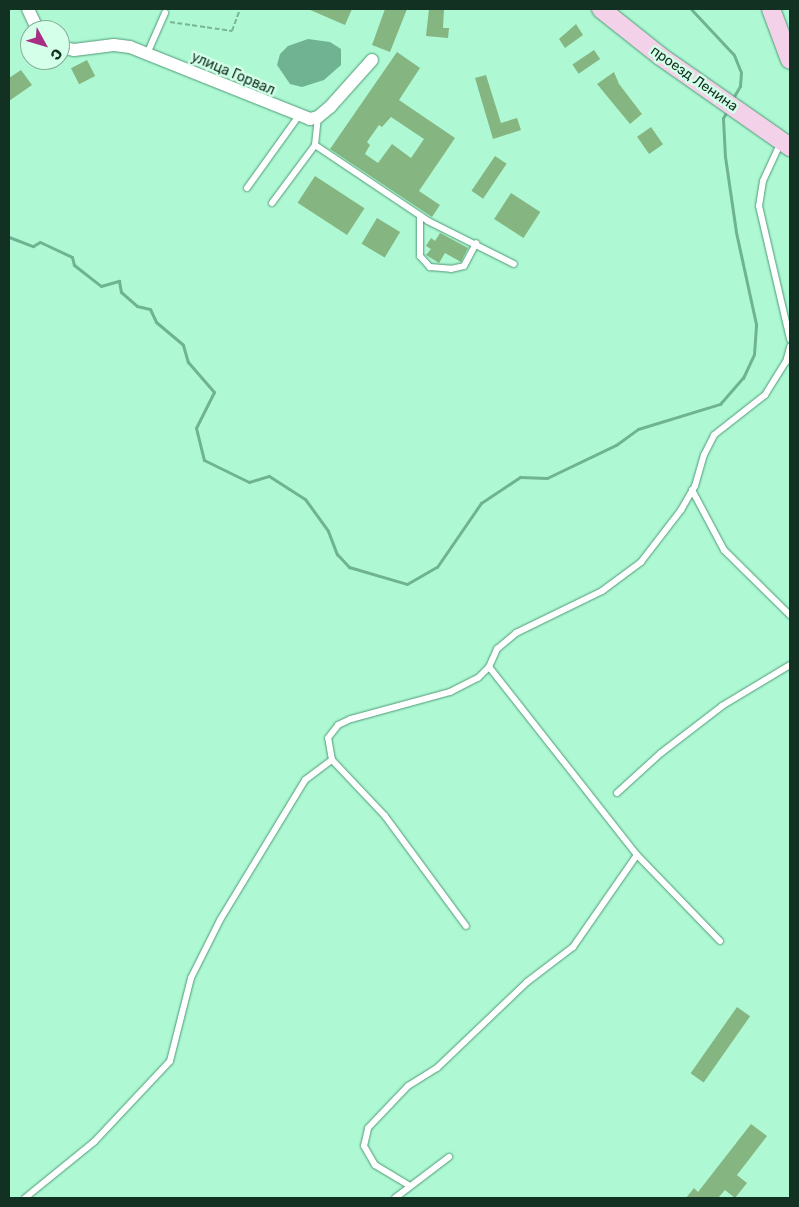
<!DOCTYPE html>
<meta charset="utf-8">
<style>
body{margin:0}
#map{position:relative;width:799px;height:1207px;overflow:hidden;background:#aef9d4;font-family:Rubik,sans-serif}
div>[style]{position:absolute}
.water>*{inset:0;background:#6fb392}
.stream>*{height:3px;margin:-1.5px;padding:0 1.5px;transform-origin:1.5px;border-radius:1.5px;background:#6fb392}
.building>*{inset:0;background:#85b580;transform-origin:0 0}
.path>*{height:2px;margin-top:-1px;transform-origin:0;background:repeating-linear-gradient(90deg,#78b497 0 5px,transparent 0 7.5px)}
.roads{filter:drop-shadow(0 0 1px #509977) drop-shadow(0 0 1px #509977)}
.lane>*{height:6px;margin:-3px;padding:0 3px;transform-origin:3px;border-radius:3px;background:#fff}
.street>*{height:12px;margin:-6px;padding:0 6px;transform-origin:6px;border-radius:6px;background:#fff}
.secondary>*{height:18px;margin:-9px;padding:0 9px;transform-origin:9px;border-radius:9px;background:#f3d1e8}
span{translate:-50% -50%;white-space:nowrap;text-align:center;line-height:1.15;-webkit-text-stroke:5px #d4ffe8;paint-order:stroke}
.street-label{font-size:14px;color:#123123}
.frame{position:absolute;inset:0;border:10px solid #123123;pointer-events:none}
.north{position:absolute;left:20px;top:20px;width:50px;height:50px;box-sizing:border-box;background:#d4ffe8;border:1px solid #86ad99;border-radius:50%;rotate:129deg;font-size:14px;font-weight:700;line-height:20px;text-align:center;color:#123123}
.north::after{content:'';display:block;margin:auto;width:18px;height:22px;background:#a72e83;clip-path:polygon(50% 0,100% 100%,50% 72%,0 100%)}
</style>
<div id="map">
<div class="water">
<i style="clip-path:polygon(308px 39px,330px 42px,341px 49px,341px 65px,324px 80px,302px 87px,290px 84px,277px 65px,280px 54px,288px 46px)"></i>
</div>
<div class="stream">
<i style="left:691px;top:9px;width:63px;rotate:46.9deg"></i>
<i style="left:734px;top:55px;width:18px;rotate:68deg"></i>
<i style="left:741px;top:72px;width:14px;rotate:94deg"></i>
<i style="left:740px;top:86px;width:16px;rotate:120deg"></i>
<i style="left:9px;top:237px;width:26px;rotate:21deg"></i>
<i style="left:33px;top:246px;width:8px;rotate:-30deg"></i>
<i style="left:40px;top:242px;width:35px;rotate:25deg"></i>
<i style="left:72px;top:257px;width:8px;rotate:76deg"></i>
<i style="left:74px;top:265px;width:34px;rotate:38deg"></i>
<i style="left:101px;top:286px;width:19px;rotate:-16deg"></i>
<i style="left:119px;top:281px;width:11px;rotate:80deg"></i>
<i style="left:121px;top:292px;width:21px;rotate:41deg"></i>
<i style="left:137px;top:306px;width:13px;rotate:13deg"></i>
<i style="left:150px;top:309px;width:14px;rotate:65deg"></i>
<i style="left:156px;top:322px;width:35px;rotate:40deg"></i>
<i style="left:183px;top:345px;width:18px;rotate:74deg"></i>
<i style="left:188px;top:362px;width:40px;rotate:49deg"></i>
<i style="left:214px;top:392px;width:40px;rotate:116.6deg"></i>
<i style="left:196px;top:428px;width:33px;rotate:76deg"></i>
<i style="left:204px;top:460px;width:50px;rotate:26.1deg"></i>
<i style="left:249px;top:482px;width:21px;rotate:-17deg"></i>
<i style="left:269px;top:476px;width:43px;rotate:32.6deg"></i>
<i style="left:305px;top:499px;width:39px;rotate:54deg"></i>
<i style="left:328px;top:531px;width:25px;rotate:69deg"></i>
<i style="left:337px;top:554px;width:18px;rotate:47deg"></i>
<i style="left:349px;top:567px;width:60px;rotate:16.3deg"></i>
<i style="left:407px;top:584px;width:34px;rotate:-30deg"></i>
<i style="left:437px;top:567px;width:78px;rotate:-55.5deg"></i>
<i style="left:481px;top:503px;width:47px;rotate:-33.7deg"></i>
<i style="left:520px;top:477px;width:27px;rotate:2deg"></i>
<i style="left:547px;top:478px;width:76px;rotate:-25.6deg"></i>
<i style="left:616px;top:445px;width:27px;rotate:-36deg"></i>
<i style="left:638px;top:429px;width:86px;rotate:-17deg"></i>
<i style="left:720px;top:404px;width:35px;rotate:-49deg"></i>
<i style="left:743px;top:378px;width:26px;rotate:-65deg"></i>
<i style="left:754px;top:354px;width:30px;rotate:-86deg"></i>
<i style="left:756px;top:324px;width:94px;rotate:-102.3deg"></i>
<i style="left:736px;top:232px;width:76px;rotate:-98.3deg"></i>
<i style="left:725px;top:157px;width:39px;rotate:-93deg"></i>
<i style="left:723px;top:118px;width:8px;rotate:-60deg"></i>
</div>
<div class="building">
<i style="clip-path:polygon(308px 9px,352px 9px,345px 25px)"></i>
<i style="clip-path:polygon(385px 9px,407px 9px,390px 52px,372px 45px)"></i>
<i style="clip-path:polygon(429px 9px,444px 9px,443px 28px,449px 28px,448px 38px,426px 36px)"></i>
<i style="clip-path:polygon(576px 24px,583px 35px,565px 48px,559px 39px)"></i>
<i style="left:594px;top:50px;width:11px;height:26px;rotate:56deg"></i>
<i style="clip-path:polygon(evenodd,397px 52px,420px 68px,399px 100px,455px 138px,419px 191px,440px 205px,432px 217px,330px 149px,397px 52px,391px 117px,424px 139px,411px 158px,392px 144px,378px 163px,365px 154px,370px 145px,367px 142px,379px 125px,382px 127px,391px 117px)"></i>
<i style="left:87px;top:60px;width:18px;height:18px;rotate:63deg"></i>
<i style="clip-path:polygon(21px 70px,32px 85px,9px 101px,9px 78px)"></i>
<i style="clip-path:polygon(614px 72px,619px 84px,642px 114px,630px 124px,597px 84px)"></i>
<i style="clip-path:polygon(486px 75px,501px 123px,517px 118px,521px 130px,493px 139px,475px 78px)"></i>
<i style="left:651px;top:127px;width:21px;height:17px;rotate:55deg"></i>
<i style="left:495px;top:156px;width:14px;height:42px;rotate:34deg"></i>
<i style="left:315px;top:176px;width:59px;height:32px;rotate:33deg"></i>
<i style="left:511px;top:193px;width:35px;height:31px;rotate:33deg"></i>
<i style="left:377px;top:218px;width:27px;height:30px;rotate:31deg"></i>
<i style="clip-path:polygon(440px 233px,468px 248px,461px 262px,445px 253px,439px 263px,426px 255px,431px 249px,426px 246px,431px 238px,435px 241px)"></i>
<i style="left:737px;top:1007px;width:16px;height:81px;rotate:35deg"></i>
<i style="clip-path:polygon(751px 1124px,767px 1136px,737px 1175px,747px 1183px,735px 1198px,725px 1190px,718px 1198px,686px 1198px,694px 1188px,698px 1192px)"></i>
</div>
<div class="path">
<i style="left:170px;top:22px;width:63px;rotate:8.3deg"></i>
<i style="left:232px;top:31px;width:23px;rotate:-70deg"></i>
</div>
<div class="roads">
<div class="lane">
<i style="left:147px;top:54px;width:45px;rotate:-66.3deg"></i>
<i style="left:781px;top:142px;width:43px;rotate:114.8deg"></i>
<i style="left:763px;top:181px;width:25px;rotate:99deg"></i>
<i style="left:759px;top:206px;width:137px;rotate:76.9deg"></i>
<i style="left:315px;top:145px;width:136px;rotate:33.9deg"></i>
<i style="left:428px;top:221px;width:96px;rotate:26.6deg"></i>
<i style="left:247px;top:188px;width:87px;rotate:-54.3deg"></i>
<i style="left:272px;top:203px;width:72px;rotate:-53.4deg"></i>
<i style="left:315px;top:145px;width:28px;rotate:-84deg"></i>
<i style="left:420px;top:216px;width:40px;rotate:90deg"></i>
<i style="left:420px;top:256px;width:15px;rotate:48deg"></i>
<i style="left:430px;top:267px;width:21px;rotate:5deg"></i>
<i style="left:451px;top:269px;width:13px;rotate:-13deg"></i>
<i style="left:464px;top:266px;width:26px;rotate:-62deg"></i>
<i style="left:692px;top:490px;width:68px;rotate:61.9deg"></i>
<i style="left:724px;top:550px;width:93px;rotate:44.6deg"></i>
<i style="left:617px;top:793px;width:59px;rotate:-42.3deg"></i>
<i style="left:661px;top:753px;width:77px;rotate:-37.6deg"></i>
<i style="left:722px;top:706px;width:79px;rotate:-31.1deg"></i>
<i style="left:466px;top:926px;width:137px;rotate:-126.4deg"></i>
<i style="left:385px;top:816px;width:77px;rotate:-133.4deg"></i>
<i style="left:332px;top:760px;width:22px;rotate:-100deg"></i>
<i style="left:328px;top:738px;width:16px;rotate:-52deg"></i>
<i style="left:338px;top:725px;width:14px;rotate:-25deg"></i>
<i style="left:351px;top:719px;width:103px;rotate:-15.3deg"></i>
<i style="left:450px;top:692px;width:31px;rotate:-27deg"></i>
<i style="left:478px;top:678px;width:16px;rotate:-45deg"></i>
<i style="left:720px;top:941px;width:120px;rotate:-134deg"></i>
<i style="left:637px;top:855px;width:239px;rotate:-128.2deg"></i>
<i style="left:489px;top:667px;width:20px;rotate:-66deg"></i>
<i style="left:497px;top:649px;width:25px;rotate:-40deg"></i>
<i style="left:516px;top:633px;width:96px;rotate:-26deg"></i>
<i style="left:602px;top:591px;width:49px;rotate:-36.6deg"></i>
<i style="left:641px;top:562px;width:66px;rotate:-52.4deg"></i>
<i style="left:681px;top:510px;width:28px;rotate:-60deg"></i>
<i style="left:695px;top:486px;width:32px;rotate:-74deg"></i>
<i style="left:704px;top:455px;width:22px;rotate:-63deg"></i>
<i style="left:714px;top:435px;width:65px;rotate:-38.1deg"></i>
<i style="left:765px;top:395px;width:39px;rotate:-58deg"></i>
<i style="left:786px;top:362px;width:16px;rotate:-75deg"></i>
<i style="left:410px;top:1186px;width:41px;rotate:-149deg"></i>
<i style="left:375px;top:1165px;width:22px;rotate:-120deg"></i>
<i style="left:364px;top:1146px;width:18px;rotate:-77deg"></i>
<i style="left:368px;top:1128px;width:58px;rotate:-46.4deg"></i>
<i style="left:408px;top:1086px;width:34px;rotate:-32deg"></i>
<i style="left:437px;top:1068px;width:124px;rotate:-43.7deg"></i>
<i style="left:527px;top:982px;width:58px;rotate:-37.3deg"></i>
<i style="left:573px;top:947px;width:112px;rotate:-55.2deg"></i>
<i style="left:25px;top:1198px;width:89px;rotate:-39.1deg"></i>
<i style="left:94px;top:1142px;width:111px;rotate:-46.8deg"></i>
<i style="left:170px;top:1061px;width:86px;rotate:-75.8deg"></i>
<i style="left:191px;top:978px;width:65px;rotate:-63.4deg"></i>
<i style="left:220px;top:920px;width:164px;rotate:-58.7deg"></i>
<i style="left:305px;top:780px;width:34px;rotate:-37deg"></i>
<i style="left:395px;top:1198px;width:68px;rotate:-37.2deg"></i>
</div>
<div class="street">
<i style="left:28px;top:9px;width:23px;rotate:65deg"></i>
<i style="left:60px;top:47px;width:14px;rotate:12deg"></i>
<i style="left:74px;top:50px;width:40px;rotate:-7.1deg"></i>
<i style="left:114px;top:45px;width:16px;rotate:7deg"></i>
<i style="left:130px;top:47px;width:194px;rotate:21.8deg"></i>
<i style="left:310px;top:119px;width:8px;rotate:-14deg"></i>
<i style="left:318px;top:117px;width:16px;rotate:-40deg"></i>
<i style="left:330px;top:107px;width:63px;rotate:-48.2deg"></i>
</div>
<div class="secondary">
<i style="left:601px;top:9px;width:75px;rotate:38.5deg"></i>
<i style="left:660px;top:56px;width:159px;rotate:35deg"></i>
<i style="left:771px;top:9px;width:54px;rotate:69.6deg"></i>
</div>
</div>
<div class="street-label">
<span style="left:233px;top:74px;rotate:23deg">улица Горвал</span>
<span style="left:694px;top:79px;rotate:35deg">проезд Ленина</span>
</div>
<div class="frame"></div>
<div class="north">С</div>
</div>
